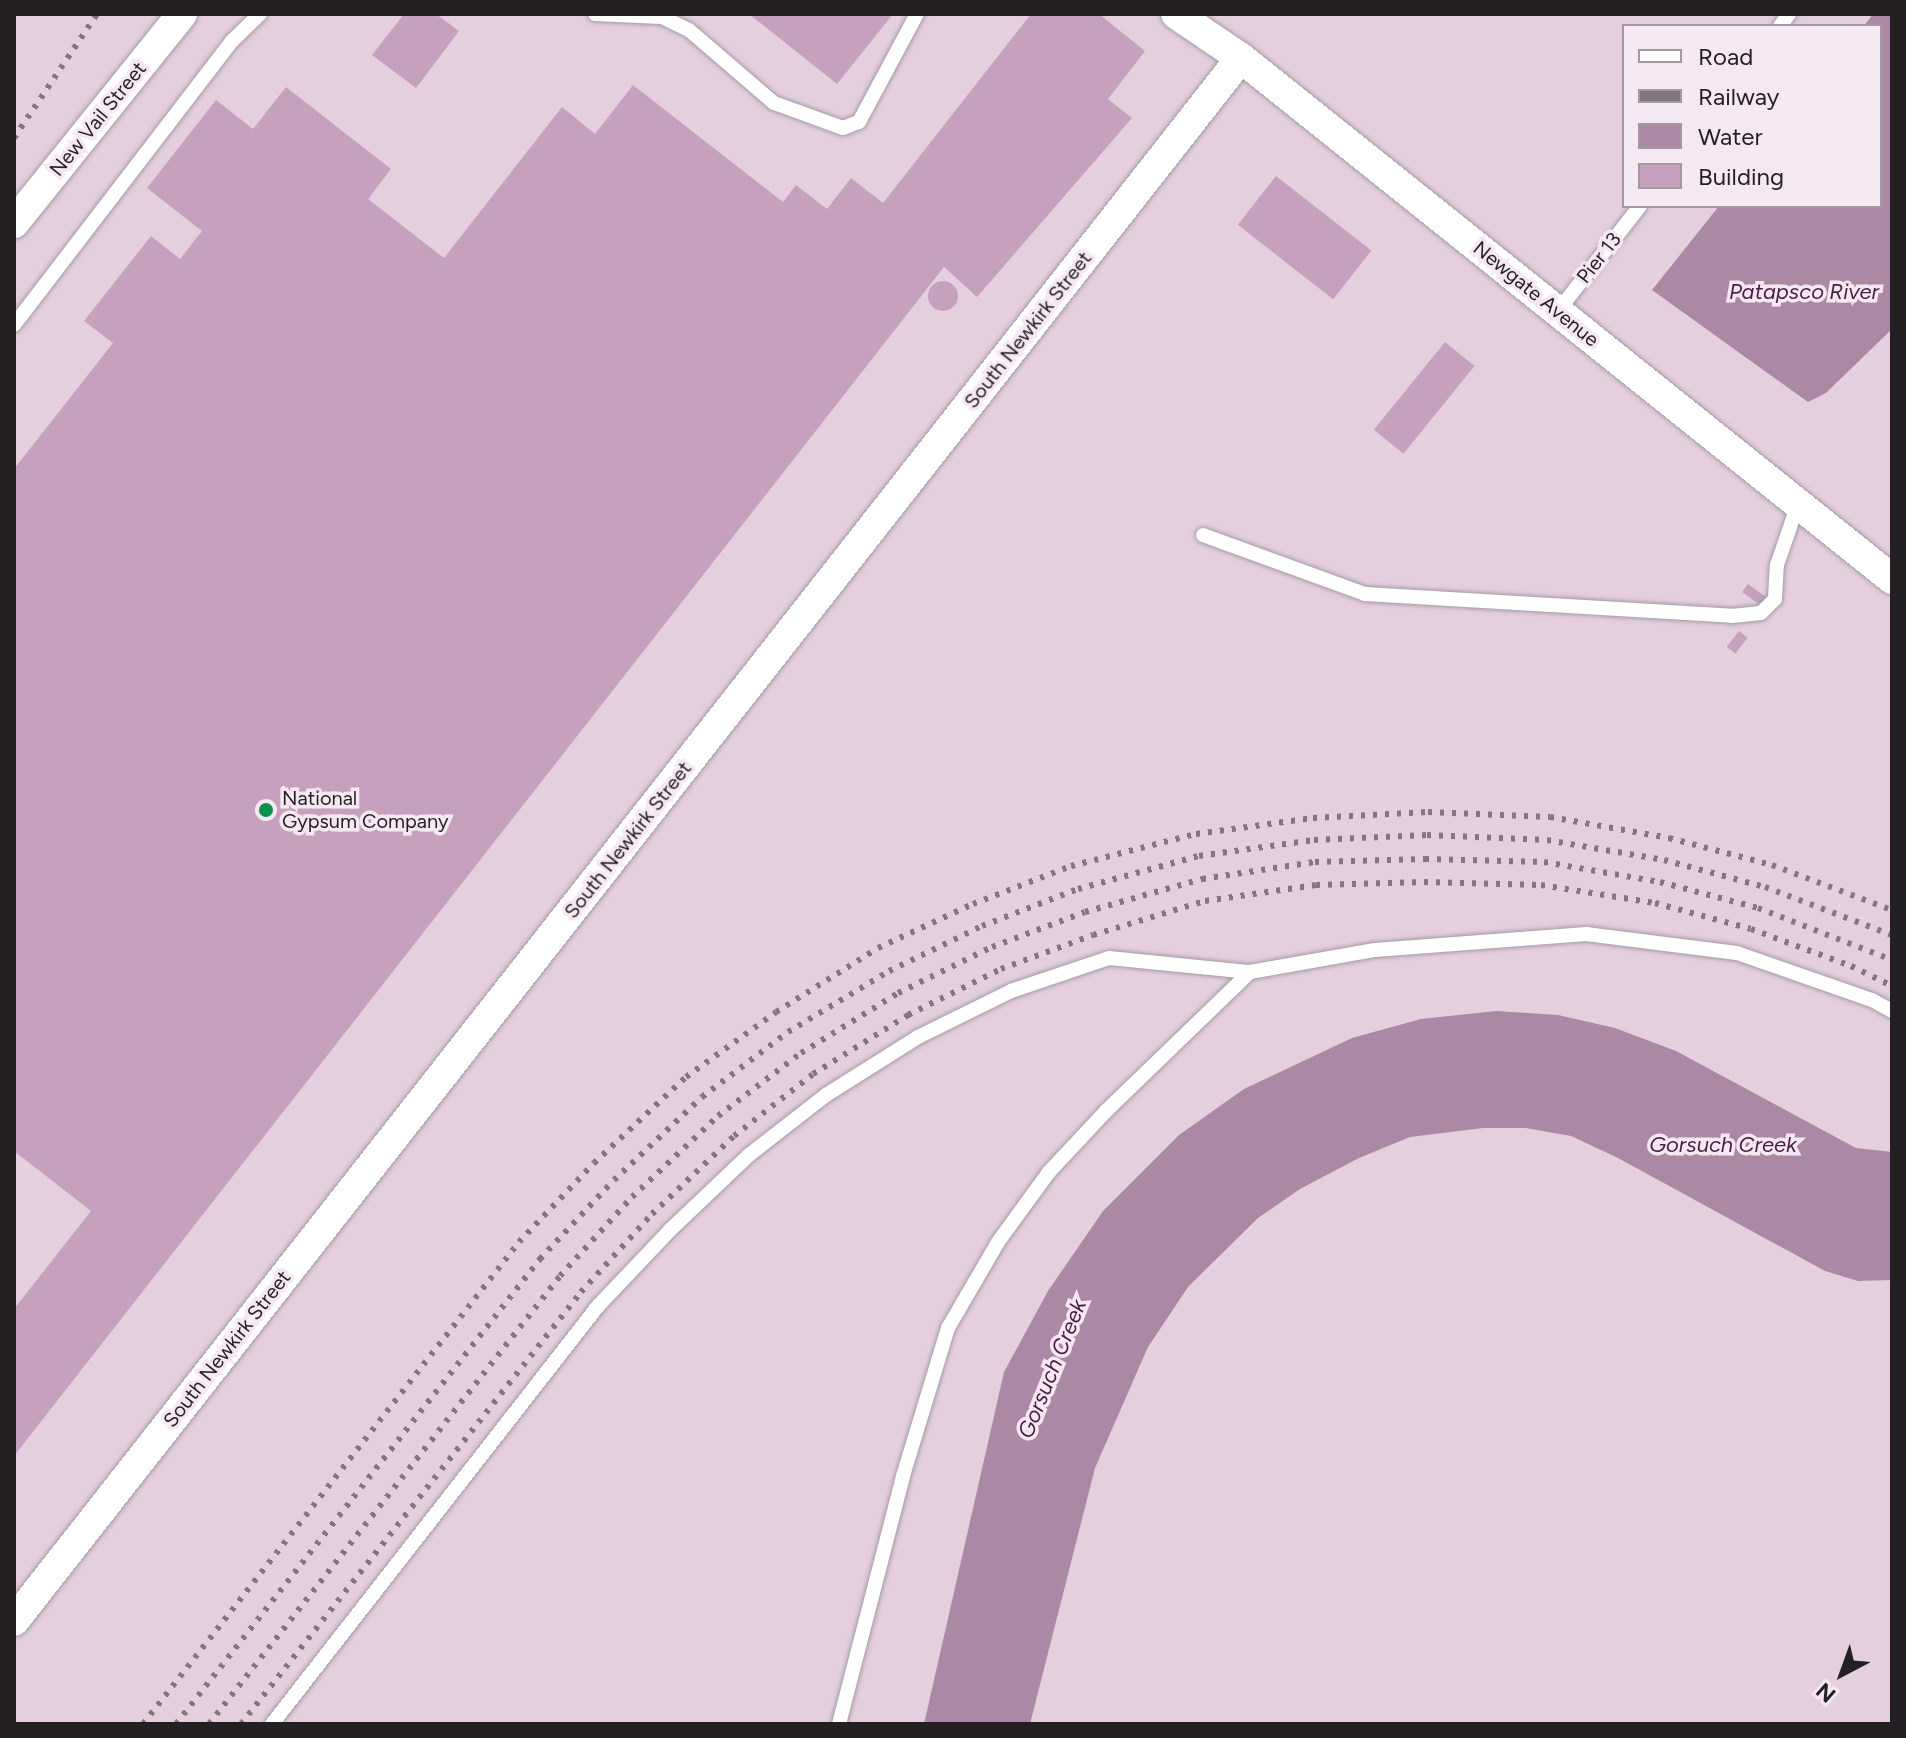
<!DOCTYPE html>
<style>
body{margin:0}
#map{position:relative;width:1906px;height:1738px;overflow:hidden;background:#e9dbe6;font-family:Figtree,sans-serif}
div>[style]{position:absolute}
.built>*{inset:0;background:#e4cfdf}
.water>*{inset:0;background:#ab89a4}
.building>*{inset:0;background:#c5a1be;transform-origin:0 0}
.round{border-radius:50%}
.roads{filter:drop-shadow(0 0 2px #a79aa5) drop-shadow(0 0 2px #a79aa5)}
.service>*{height:14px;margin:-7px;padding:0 7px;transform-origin:7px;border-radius:7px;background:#fff}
.minor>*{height:30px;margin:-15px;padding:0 15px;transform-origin:15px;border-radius:15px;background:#fff}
.rail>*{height:6px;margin-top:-3px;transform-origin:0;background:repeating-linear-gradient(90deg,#80777f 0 4px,transparent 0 12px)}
.dots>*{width:22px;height:22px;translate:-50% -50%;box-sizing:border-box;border:4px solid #f6e8f3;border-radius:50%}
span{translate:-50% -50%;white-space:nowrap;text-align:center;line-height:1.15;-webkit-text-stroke:7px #f6e8f3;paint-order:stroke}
.street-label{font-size:20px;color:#241f23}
.poi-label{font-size:20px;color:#241f23}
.left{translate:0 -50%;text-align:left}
.water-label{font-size:22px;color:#4a1e44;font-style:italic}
.frame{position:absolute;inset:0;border:16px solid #241f23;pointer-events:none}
.legend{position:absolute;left:1622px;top:24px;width:260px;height:184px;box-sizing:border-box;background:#f6e8f3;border:2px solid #a298a0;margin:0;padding:10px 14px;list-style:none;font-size:24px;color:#241f23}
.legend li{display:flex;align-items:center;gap:16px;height:40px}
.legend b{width:40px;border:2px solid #a298a0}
.north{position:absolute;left:1802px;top:1634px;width:80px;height:80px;-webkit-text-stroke:6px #f6e8f3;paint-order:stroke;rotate:221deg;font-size:22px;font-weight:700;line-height:32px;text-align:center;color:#241f23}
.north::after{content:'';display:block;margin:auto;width:28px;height:36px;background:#241f23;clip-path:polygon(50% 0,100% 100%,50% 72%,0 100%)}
</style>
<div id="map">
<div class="built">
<i style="clip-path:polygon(14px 14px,1873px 14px,1864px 26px,1624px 26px,1624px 206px,1719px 206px,1652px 290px,1826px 393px,1892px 329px,1892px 1724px,14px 1724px)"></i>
</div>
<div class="water">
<i style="clip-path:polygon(1873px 14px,1892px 14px,1892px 329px,1826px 393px,1808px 402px,1652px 290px,1719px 206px,1880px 206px,1880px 26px,1864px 26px)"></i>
<i style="clip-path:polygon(1496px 1011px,1558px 1015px,1615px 1028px,1676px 1051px,1856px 1148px,1892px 1152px,1892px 1280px,1858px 1281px,1825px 1271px,1618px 1158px,1571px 1136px,1526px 1128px,1483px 1128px,1410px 1137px,1359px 1158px,1300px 1189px,1258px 1218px,1188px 1287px,1148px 1347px,1095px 1468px,1030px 1724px,924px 1724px,1004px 1372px,1048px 1291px,1103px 1211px,1179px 1135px,1244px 1089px,1352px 1038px,1421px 1019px)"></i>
</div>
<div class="building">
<i style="clip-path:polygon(404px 14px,436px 14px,459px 31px,416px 88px,372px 55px)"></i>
<i style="clip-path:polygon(749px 14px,893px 14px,837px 84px)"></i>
<i style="clip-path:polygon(1031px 14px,1099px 14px,1145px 51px,1108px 99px,1132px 118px,977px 297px,944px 267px,14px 1456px,14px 1309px,91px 1211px,14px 1151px,14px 469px,113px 343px,84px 321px,151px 236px,180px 259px,202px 231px,147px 188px,216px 100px,253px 129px,286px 87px,391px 169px,368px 199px,444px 258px,562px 107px,595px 134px,633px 85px,783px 202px,796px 185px,827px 209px,851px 178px,883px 203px)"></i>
<i style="left:1276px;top:176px;width:121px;height:62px;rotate:38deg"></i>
<i class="round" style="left:928px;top:281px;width:30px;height:30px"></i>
<i style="left:1445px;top:342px;width:38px;height:113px;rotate:39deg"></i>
<i style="left:1748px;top:584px;width:22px;height:10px;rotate:36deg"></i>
<i style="left:1739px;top:631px;width:11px;height:20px;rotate:38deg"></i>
</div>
<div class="roads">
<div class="service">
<i style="left:595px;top:14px;width:67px;rotate:2.6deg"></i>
<i style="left:662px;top:17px;width:30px;rotate:26deg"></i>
<i style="left:689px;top:30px;width:112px;rotate:40.7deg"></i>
<i style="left:774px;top:103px;width:73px;rotate:19.9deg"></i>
<i style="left:843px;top:128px;width:17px;rotate:-21deg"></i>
<i style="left:859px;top:122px;width:123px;rotate:-61.8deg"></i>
<i style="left:1780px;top:26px;width:15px;rotate:-53deg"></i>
<i style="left:1558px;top:311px;width:133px;rotate:-52deg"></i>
<i style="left:14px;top:325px;width:358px;rotate:-52.5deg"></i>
<i style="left:232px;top:41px;width:39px;rotate:-44deg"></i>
<i style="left:1203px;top:535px;width:172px;rotate:20deg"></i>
<i style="left:1365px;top:594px;width:368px;rotate:3.4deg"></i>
<i style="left:1732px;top:616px;width:29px;rotate:-6deg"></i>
<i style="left:1761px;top:613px;width:20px;rotate:-45deg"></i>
<i style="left:1775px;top:599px;width:34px;rotate:-87deg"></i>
<i style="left:1777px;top:565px;width:65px;rotate:-71deg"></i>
<i style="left:272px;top:1724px;width:530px;rotate:-52.05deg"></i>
<i style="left:598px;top:1306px;width:105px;rotate:-46.5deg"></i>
<i style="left:670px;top:1230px;width:109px;rotate:-43.5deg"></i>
<i style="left:749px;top:1155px;width:98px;rotate:-37.9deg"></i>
<i style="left:826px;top:1095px;width:109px;rotate:-32.2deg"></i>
<i style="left:918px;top:1037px;width:104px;rotate:-26.3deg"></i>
<i style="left:1011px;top:991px;width:103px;rotate:-18.6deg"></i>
<i style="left:1109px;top:958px;width:142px;rotate:5.7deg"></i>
<i style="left:1250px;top:972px;width:127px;rotate:-10deg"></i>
<i style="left:1375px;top:950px;width:212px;rotate:-4.3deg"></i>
<i style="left:1586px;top:934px;width:152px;rotate:7.2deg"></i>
<i style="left:1737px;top:953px;width:143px;rotate:19.2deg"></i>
<i style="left:1872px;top:1000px;width:23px;rotate:29deg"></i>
<i style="left:839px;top:1724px;width:256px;rotate:-75.5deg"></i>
<i style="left:903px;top:1476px;width:155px;rotate:-73.1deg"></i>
<i style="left:948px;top:1328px;width:99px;rotate:-59.8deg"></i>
<i style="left:998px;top:1242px;width:87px;rotate:-53.9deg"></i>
<i style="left:1049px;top:1172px;width:83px;rotate:-46.9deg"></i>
<i style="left:1106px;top:1111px;width:200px;rotate:-44deg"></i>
</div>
<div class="minor">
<i style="left:1176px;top:14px;width:78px;rotate:34.1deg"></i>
<i style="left:1241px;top:58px;width:834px;rotate:38.67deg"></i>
<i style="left:14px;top:223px;width:268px;rotate:-51.2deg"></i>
<i style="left:14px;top:1621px;width:1987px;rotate:-51.87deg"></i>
</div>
</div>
<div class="rail">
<i style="left:14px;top:138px;width:149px;rotate:-56.2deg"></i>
<i style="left:143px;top:1724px;width:611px;rotate:-52.04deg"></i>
<i style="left:519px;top:1242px;width:109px;rotate:-46.5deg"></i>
<i style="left:594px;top:1163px;width:126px;rotate:-43.1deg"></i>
<i style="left:686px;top:1077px;width:111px;rotate:-35.8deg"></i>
<i style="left:776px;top:1012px;width:120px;rotate:-32.1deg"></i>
<i style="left:878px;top:948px;width:105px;rotate:-24.9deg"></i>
<i style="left:973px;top:904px;width:105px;rotate:-21.2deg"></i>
<i style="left:1071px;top:866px;width:129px;rotate:-14.4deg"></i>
<i style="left:1196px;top:834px;width:118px;rotate:-7.8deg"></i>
<i style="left:1313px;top:818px;width:115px;rotate:-3deg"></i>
<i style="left:1428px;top:812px;width:122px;rotate:2.3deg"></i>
<i style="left:1550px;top:817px;width:121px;rotate:10deg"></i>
<i style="left:1669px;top:838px;width:106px;rotate:14.7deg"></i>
<i style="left:1772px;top:865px;width:128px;rotate:20.6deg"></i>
<i style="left:176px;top:1724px;width:591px;rotate:-51.95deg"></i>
<i style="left:540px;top:1259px;width:108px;rotate:-46.9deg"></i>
<i style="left:614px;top:1180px;width:121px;rotate:-43.3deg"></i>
<i style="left:702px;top:1097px;width:108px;rotate:-37.1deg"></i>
<i style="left:788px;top:1032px;width:118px;rotate:-31.1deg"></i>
<i style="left:889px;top:971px;width:103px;rotate:-25.8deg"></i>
<i style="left:982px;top:926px;width:103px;rotate:-21.1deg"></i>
<i style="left:1078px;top:889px;width:125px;rotate:-15.3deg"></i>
<i style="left:1199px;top:856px;width:116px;rotate:-7.9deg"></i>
<i style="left:1314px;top:840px;width:113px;rotate:-2.5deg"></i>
<i style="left:1427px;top:835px;width:120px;rotate:2.4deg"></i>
<i style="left:1547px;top:840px;width:119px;rotate:9.7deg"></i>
<i style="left:1664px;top:860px;width:105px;rotate:15deg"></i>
<i style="left:1765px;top:887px;width:136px;rotate:20.7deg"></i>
<i style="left:209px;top:1724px;width:569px;rotate:-51.92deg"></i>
<i style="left:560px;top:1276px;width:107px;rotate:-47.7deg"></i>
<i style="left:632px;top:1197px;width:118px;rotate:-43.3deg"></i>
<i style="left:718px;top:1116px;width:104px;rotate:-37.2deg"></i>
<i style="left:801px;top:1053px;width:114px;rotate:-31.7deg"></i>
<i style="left:898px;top:993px;width:105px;rotate:-26.1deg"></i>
<i style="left:992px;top:947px;width:99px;rotate:-20.6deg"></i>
<i style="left:1085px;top:912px;width:122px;rotate:-15.8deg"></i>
<i style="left:1202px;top:879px;width:114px;rotate:-8.6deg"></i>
<i style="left:1315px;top:862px;width:110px;rotate:-1.6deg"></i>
<i style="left:1425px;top:859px;width:119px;rotate:1.4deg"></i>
<i style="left:1544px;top:862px;width:118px;rotate:9.8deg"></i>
<i style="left:1660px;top:882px;width:101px;rotate:14.9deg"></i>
<i style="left:1758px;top:908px;width:144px;rotate:21.2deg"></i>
<i style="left:241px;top:1724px;width:550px;rotate:-51.8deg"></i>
<i style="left:581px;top:1292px;width:105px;rotate:-47.7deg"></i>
<i style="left:652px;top:1214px;width:113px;rotate:-43.6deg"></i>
<i style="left:734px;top:1136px;width:100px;rotate:-38.1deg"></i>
<i style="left:813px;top:1074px;width:112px;rotate:-31.8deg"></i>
<i style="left:908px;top:1015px;width:104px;rotate:-26.3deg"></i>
<i style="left:1001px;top:969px;width:98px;rotate:-20.3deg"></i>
<i style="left:1093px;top:935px;width:117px;rotate:-16.9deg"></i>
<i style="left:1205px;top:901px;width:112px;rotate:-8.2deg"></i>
<i style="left:1316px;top:885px;width:108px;rotate:-1.6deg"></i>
<i style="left:1424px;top:882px;width:117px;rotate:1.5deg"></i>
<i style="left:1541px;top:885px;width:115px;rotate:9deg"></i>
<i style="left:1655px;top:903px;width:99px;rotate:15.2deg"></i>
<i style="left:1751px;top:929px;width:107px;rotate:20.3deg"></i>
<i style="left:1851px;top:966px;width:46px;rotate:26deg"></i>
</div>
<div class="dots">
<i style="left:266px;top:810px;background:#0d8f4c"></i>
</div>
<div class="street-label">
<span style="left:98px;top:119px;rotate:-51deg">New Vail Street</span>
<span style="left:1599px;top:258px;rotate:-52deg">Pier 13</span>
<span style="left:1536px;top:294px;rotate:39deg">Newgate Avenue</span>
<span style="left:1028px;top:330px;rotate:-52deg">South Newkirk Street</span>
<span style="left:628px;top:840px;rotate:-52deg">South Newkirk Street</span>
<span style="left:227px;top:1349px;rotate:-52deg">South Newkirk Street</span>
</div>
<div class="poi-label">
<span class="left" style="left:282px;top:810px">National<br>Gypsum Company</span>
</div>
<div class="water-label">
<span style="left:1804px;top:292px">Patapsco River</span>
<span style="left:1723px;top:1145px">Gorsuch Creek</span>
<span style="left:1052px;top:1369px;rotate:-68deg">Gorsuch Creek</span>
</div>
<div class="frame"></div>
<ul class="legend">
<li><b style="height:10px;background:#fff"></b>Road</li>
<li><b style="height:10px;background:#80777f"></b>Railway</li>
<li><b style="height:22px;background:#ab89a4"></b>Water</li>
<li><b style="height:22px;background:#c5a1be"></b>Building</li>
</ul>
<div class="north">N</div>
</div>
